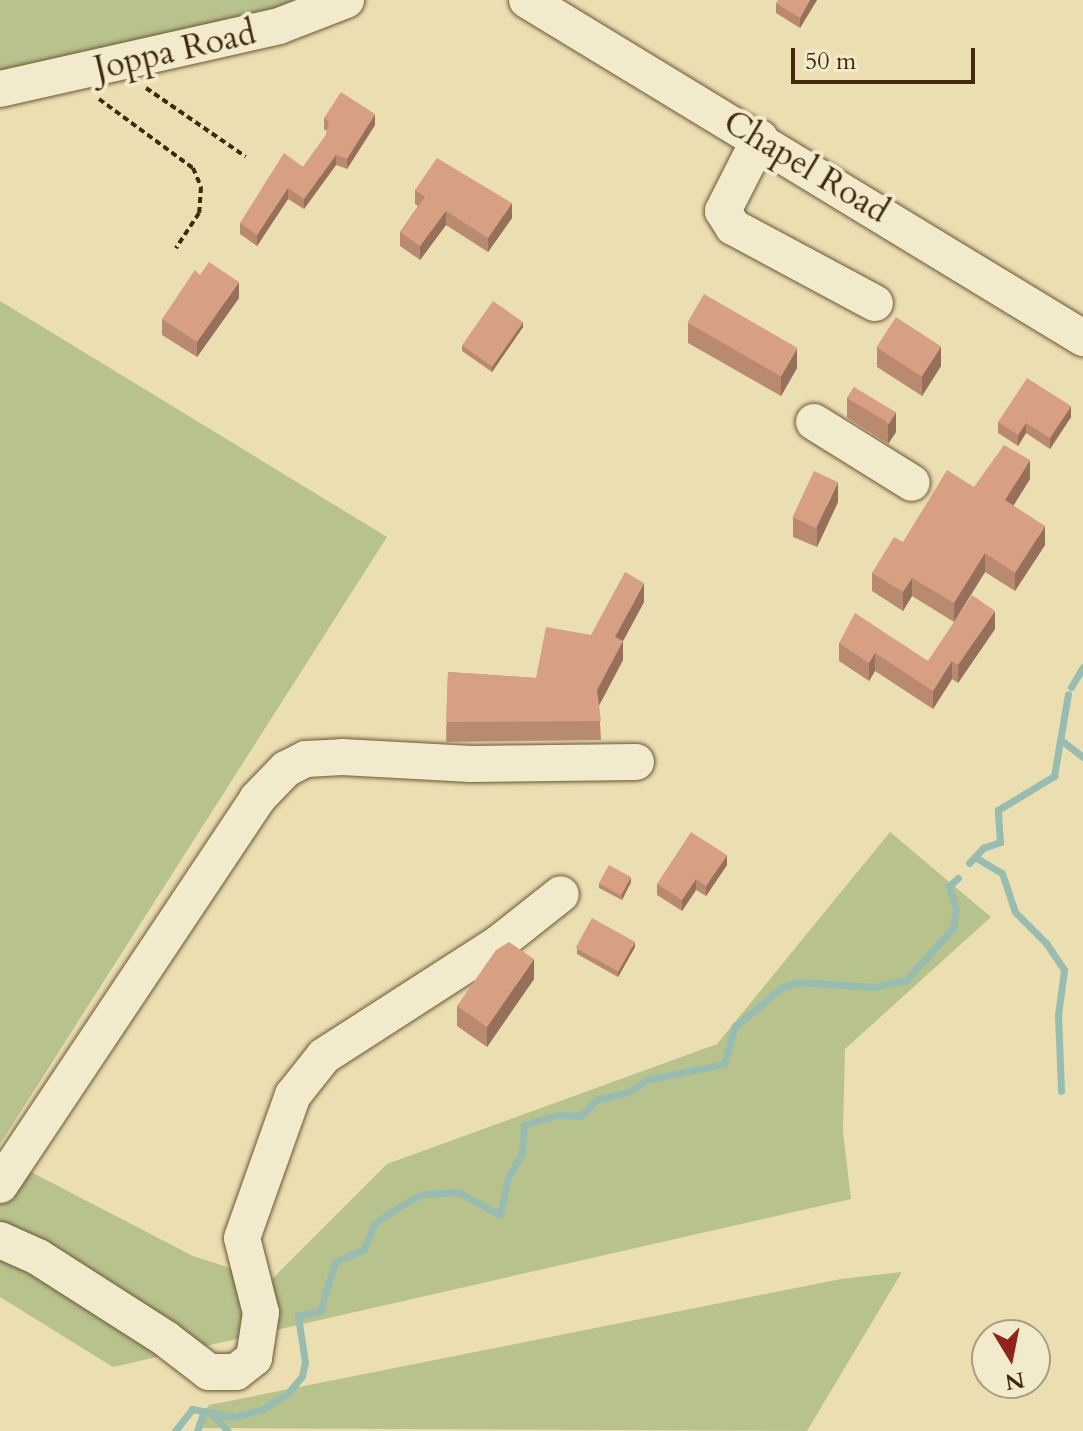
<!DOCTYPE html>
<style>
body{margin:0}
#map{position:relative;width:1083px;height:1431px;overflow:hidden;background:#ebdfb1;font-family:Cardo,serif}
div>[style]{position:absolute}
.green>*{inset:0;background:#b7c28c}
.stream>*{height:7px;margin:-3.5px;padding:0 3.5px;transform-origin:3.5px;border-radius:3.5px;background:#98bcb0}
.path>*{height:4px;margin-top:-2px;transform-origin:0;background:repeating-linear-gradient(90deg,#43290c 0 6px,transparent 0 10px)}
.roads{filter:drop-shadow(0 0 2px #6d5635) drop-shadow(0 0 2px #6d5635)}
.minor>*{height:36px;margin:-18px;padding:0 18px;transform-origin:18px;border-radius:18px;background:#f2eacc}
.wall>*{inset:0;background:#b98a70}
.shaded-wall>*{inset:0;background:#96705b}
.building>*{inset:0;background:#d7a082;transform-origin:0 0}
span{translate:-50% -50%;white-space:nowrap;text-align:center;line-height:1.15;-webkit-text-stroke:8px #f2eacc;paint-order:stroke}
.street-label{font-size:34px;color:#43290c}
.north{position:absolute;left:971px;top:1319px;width:80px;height:80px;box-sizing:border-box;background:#f2eacc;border:2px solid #ac9d7f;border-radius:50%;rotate:170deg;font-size:22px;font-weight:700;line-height:32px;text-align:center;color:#43290c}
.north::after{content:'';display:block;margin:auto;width:28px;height:36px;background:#8f2418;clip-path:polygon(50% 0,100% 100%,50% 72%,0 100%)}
.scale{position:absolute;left:791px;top:48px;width:184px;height:36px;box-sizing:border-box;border:4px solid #43290c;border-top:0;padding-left:10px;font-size:24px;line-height:28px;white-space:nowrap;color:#43290c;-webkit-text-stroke:6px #f2eacc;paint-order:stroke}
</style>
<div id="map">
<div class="green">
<i style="clip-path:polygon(0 0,308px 0,82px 62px,0 71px)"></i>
<i style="clip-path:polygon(0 301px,387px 537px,0 1144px)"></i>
<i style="clip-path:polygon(890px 832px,991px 917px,845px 1049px,843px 1132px,851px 1199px,113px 1367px,0 1297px,0 1156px,193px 1256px,270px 1281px,387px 1164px,717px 1044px)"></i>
<i style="clip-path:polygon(902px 1272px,807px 1431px,196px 1428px,209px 1405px,841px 1279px)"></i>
</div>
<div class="stream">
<i style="left:1071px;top:687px;width:23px;rotate:-59deg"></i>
<i style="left:1061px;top:740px;width:28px;rotate:38deg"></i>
<i style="left:975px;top:857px;width:31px;rotate:31deg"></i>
<i style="left:1002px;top:873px;width:41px;rotate:71.6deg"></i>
<i style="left:1015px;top:912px;width:44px;rotate:45deg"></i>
<i style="left:1046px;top:943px;width:32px;rotate:56deg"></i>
<i style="left:1064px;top:970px;width:45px;rotate:97.6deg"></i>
<i style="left:1058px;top:1015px;width:76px;rotate:87.7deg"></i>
<i style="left:969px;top:863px;width:21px;rotate:-47deg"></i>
<i style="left:983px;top:848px;width:18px;rotate:-19deg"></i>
<i style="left:1000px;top:842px;width:32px;rotate:-94deg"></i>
<i style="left:998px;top:810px;width:66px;rotate:-31.3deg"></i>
<i style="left:1054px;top:776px;width:83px;rotate:-80.3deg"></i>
<i style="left:212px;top:1414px;width:23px;rotate:47deg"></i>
<i style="left:175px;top:1431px;width:28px;rotate:-52deg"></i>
<i style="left:192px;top:1409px;width:44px;rotate:10.5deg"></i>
<i style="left:235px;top:1417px;width:29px;rotate:-16deg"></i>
<i style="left:263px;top:1409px;width:28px;rotate:-32deg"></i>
<i style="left:287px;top:1394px;width:23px;rotate:-50deg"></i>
<i style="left:302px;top:1376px;width:14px;rotate:-78deg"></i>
<i style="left:305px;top:1362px;width:47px;rotate:-98.7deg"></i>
<i style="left:298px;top:1316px;width:23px;rotate:-13deg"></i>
<i style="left:320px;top:1311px;width:51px;rotate:-73deg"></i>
<i style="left:335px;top:1262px;width:32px;rotate:-24deg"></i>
<i style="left:364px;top:1249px;width:27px;rotate:-68deg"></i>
<i style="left:374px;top:1224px;width:24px;rotate:-35deg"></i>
<i style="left:394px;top:1210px;width:32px;rotate:-30deg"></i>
<i style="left:422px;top:1194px;width:36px;rotate:-3deg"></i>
<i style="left:458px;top:1192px;width:48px;rotate:28.7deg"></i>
<i style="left:500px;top:1215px;width:38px;rotate:-78deg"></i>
<i style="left:508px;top:1178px;width:29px;rotate:-61deg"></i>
<i style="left:522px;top:1153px;width:28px;rotate:-86deg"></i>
<i style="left:524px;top:1125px;width:34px;rotate:-17deg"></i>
<i style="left:557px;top:1115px;width:24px;rotate:2deg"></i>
<i style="left:581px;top:1116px;width:22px;rotate:-47deg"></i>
<i style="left:596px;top:1100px;width:34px;rotate:-14deg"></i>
<i style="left:629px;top:1092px;width:21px;rotate:-35deg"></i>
<i style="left:646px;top:1080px;width:80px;rotate:-11.6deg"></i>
<i style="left:724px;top:1064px;width:40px;rotate:-74deg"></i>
<i style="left:735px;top:1026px;width:62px;rotate:-39.1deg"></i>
<i style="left:783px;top:987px;width:16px;rotate:-18deg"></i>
<i style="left:798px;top:982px;width:76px;rotate:3.8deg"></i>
<i style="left:874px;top:987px;width:33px;rotate:-12deg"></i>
<i style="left:906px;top:980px;width:70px;rotate:-47.9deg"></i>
<i style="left:953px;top:928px;width:19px;rotate:-81deg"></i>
<i style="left:956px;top:909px;width:24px;rotate:-107deg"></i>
<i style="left:949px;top:886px;width:12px;rotate:-42deg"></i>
<i style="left:197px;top:1431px;width:21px;rotate:-71deg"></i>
</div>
<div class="path">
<i style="left:146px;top:88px;width:121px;rotate:34.6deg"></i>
<i style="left:99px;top:99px;width:117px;rotate:36.3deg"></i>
<i style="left:193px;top:168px;width:21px;rotate:67deg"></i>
<i style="left:201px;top:187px;width:26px;rotate:94deg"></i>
<i style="left:199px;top:213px;width:42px;rotate:123.3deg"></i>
</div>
<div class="roads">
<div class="minor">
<i style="left:527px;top:0;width:651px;rotate:31.3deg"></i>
<i style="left:0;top:89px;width:286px;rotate:-12.7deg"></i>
<i style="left:279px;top:26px;width:72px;rotate:-21.2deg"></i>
<i style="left:760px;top:138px;width:82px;rotate:116.9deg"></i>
<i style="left:723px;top:211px;width:19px;rotate:58deg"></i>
<i style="left:733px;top:227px;width:161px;rotate:28.2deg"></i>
<i style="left:814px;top:422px;width:115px;rotate:31.9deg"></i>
<i style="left:0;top:1185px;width:464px;rotate:-56.3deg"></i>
<i style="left:257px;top:799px;width:42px;rotate:-46deg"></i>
<i style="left:286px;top:769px;width:22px;rotate:-27deg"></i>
<i style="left:306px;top:759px;width:36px;rotate:-3deg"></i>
<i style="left:342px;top:757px;width:129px;rotate:3.1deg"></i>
<i style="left:471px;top:764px;width:165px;rotate:-0.7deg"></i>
<i style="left:0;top:1240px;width:42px;rotate:24.1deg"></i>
<i style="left:38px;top:1257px;width:152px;rotate:32.6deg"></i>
<i style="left:166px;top:1339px;width:54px;rotate:37.5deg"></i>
<i style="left:209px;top:1372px;width:27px"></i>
<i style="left:236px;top:1372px;width:23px;rotate:-38deg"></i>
<i style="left:254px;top:1358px;width:46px;rotate:-81.2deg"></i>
<i style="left:261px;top:1313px;width:77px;rotate:-104.2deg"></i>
<i style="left:242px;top:1238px;width:152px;rotate:-70.4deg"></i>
<i style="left:293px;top:1095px;width:50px;rotate:-51.5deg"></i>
<i style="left:324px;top:1056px;width:207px;rotate:-32.8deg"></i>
<i style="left:498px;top:944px;width:80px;rotate:-38.4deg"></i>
</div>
</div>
<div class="wall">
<i style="clip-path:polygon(817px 0,800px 28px,776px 13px,776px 3px)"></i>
<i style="clip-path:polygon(324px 118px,375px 125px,347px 169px,336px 165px,304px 209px,288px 199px,257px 246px,240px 234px,240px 223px,303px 167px,326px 135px,327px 131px,324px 129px)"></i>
<i style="clip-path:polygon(415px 190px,512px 218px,488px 252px,446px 225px,420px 260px,400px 246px,400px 232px,418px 206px,415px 204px)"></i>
<i style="clip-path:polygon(239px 298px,197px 357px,162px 335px,162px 319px)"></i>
<i style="clip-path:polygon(688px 323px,797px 368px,781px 396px,688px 343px)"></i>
<i style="clip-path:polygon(523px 327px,492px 372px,462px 351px,462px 345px)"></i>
<i style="clip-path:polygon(877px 347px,941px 366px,922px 396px,877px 367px)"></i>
<i style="clip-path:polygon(854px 387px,896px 432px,888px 444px,847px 418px,847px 398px)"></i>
<i style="clip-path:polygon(1071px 417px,1050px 449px,1026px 433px,1018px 446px,998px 433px,998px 422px)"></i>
<i style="clip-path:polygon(1030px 479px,1013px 506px,1045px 545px,1015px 591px,985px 572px,954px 622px,912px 596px,903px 611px,872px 591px,872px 573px,903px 542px,974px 487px)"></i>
<i style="clip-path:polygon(838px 502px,817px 547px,793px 537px,793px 517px)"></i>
<i style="clip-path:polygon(644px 602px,623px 641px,623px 660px,599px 706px,601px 740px,446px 742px,448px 672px,536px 678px,591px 635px)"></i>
<i style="clip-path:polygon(995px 629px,958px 683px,952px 679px,933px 709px,875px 671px,869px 681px,839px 661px,839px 643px,928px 661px)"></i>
<i style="clip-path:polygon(727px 865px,706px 896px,696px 890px,682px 911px,657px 895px,657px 884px)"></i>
<i style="clip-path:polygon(631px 882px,622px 900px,599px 888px,599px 883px)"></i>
<i style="clip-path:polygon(635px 947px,618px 977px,577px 954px,577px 949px)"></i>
<i style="clip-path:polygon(534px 979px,487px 1047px,457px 1026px,457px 1006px)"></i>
</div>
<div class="shaded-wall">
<i style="clip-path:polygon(810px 0,817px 0,800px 28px,800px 18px)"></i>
<i style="clip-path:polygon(375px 114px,375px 125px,347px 169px,347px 159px)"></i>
<i style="clip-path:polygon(336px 155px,336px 165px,304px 209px,304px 199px)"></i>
<i style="clip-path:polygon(288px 188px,288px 199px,257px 246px,257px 235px)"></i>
<i style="clip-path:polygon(512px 203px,512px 218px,488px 252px,488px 238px)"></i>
<i style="clip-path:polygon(446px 211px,446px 225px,420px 260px,420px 246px)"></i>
<i style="clip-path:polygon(239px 282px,239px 298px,197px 357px,197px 342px)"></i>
<i style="clip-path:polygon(523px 322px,523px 327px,492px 372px,492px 366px)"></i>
<i style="clip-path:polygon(941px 346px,941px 366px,922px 396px,922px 376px)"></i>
<i style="clip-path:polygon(797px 348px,797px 368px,781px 396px,781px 376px)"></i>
<i style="clip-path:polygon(1071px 406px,1071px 417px,1050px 449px,1050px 438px)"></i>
<i style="clip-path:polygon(896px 412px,896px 432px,888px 444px,888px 424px)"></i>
<i style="clip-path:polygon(1026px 423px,1026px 433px,1018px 446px,1018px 435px)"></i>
<i style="clip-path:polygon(1030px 460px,1030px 479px,1005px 519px,1005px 500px)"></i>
<i style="clip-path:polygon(838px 482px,838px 502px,817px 547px,817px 527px)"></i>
<i style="clip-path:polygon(1045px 526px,1045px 545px,1015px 591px,1015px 573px)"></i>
<i style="clip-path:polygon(985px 553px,985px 572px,954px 622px,954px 603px)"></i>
<i style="clip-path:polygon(912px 578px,912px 596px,903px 611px,903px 592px)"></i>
<i style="clip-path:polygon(644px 583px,644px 602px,615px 656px,615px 637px)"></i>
<i style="clip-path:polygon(995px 611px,995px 629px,958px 683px,958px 665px)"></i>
<i style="clip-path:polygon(623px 641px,623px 660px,597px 709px,597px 690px)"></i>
<i style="clip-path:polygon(875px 653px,875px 671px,869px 681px,869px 663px)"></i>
<i style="clip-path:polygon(952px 661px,952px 679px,933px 709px,933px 691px)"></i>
<i style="clip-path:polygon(727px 855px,727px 865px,706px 896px,706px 886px)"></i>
<i style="clip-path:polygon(631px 877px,631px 882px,622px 900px,622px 895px)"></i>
<i style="clip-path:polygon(696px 879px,696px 890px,682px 911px,682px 900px)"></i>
<i style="clip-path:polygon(635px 942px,635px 947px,618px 977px,618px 972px)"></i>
<i style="clip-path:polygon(534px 959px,534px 979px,487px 1047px,487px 1027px)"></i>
</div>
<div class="building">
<i style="clip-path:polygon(778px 0,810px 0,800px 18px,776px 3px)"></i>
<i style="clip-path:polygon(341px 92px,375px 114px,347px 159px,336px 155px,304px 199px,288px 188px,257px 235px,240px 223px,284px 153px,303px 167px,326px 135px,329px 122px,324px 118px)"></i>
<i style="clip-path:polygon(437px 158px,512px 203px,488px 238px,446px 211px,420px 246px,400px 232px,425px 197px,415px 190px)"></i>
<i style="clip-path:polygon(209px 262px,239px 282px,197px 342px,162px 319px,195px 270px,200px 275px)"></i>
<i style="left:704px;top:294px;width:108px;height:33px;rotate:30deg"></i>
<i style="left:493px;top:301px;width:37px;height:54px;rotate:35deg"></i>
<i style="left:896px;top:317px;width:54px;height:36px;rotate:33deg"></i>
<i style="clip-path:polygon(1027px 378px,1071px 406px,1050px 438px,1026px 423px,1018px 435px,998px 422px)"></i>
<i style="left:854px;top:387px;width:49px;height:13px;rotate:31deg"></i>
<i style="clip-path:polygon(1004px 445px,1030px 460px,1005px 500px,1045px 526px,1015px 573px,985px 553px,954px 603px,912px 578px,903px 592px,872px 573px,894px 537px,903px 542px,947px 470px,974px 487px)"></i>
<i style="left:814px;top:471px;width:26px;height:51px;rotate:25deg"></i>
<i style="clip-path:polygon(625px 572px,644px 583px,615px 637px,623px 641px,597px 690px,601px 721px,446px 722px,448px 672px,536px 678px,546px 627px,591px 635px)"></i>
<i style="clip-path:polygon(972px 595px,995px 611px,958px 665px,952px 661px,933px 691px,875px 653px,869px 663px,839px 643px,855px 613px,928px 661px)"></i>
<i style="clip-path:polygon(691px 832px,727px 855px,706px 886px,696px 879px,682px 900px,657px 884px)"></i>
<i style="left:609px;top:865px;width:25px;height:21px;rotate:29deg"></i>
<i style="left:592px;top:918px;width:49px;height:34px;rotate:29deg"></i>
<i style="clip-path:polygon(509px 942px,534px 959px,487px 1027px,457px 1006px,496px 950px)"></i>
</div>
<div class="street-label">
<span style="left:175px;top:51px;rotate:-13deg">Joppa Road</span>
<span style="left:806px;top:167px;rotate:31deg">Chapel Road</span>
</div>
<div class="north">N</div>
<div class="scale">50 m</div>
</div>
